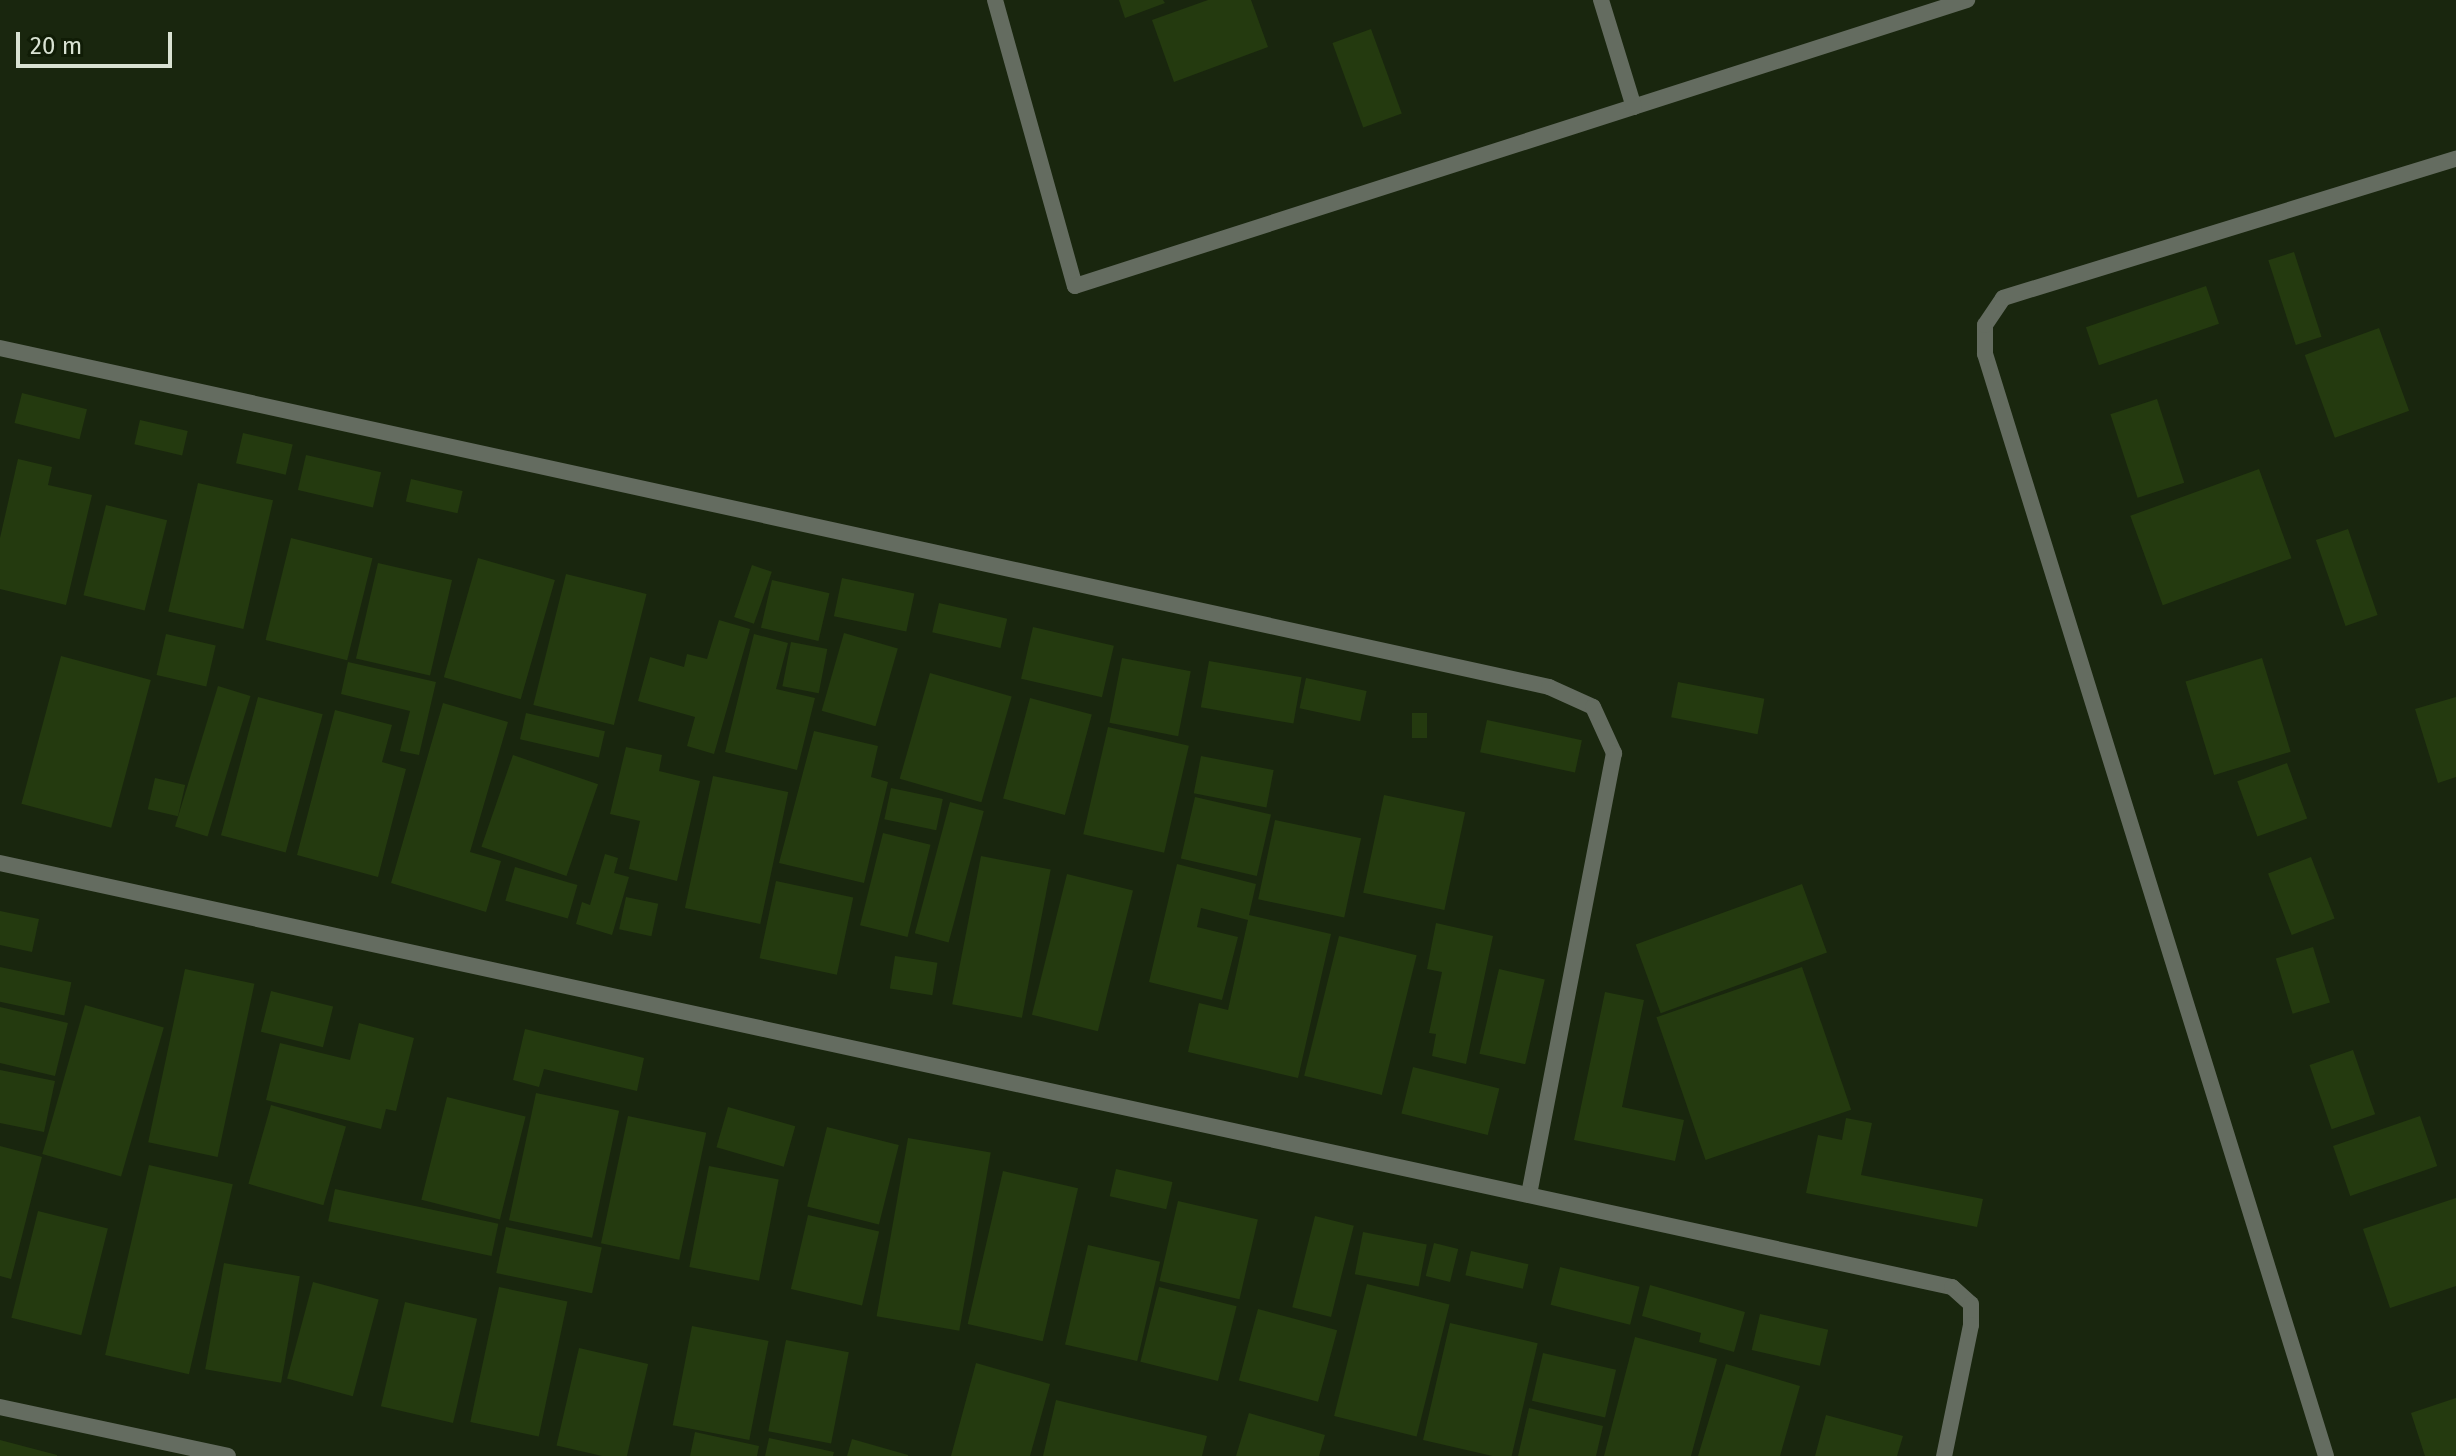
<!DOCTYPE html>
<style>
body{margin:0}
#map{position:relative;width:2456px;height:1456px;overflow:hidden;background:#19260e;font-family:"Fira Sans",sans-serif}
div>[style]{position:absolute}
.building>*{inset:0;background:#243a0f;transform-origin:0 0}
.street>*{height:16px;margin:-8px;padding:0 8px;transform-origin:8px;border-radius:8px;background:#646c60}
span{translate:-50% -50%;white-space:nowrap;text-align:center;line-height:1.15;-webkit-text-stroke:6px #101c06;paint-order:stroke}
.scale{position:absolute;left:16px;top:32px;width:156px;height:36px;box-sizing:border-box;border:4px solid #d9e2d3;border-top:0;padding-left:10px;font-size:24px;line-height:28px;white-space:nowrap;color:#d9e2d3;-webkit-text-stroke:6px #101c06;paint-order:stroke}
</style>
<div id="map">
<div class="building">
<i style="clip-path:polygon(1119px 0,1163px 0,1165px 3px,1125px 18px)"></i>
<i style="clip-path:polygon(1208px 0,1251px 0,1268px 47px,1174px 82px,1152px 20px)"></i>
<i style="left:1371px;top:29px;width:90px;height:41px;rotate:70deg"></i>
<i style="left:2294px;top:252px;width:89px;height:27px;rotate:72deg"></i>
<i style="left:2206px;top:286px;width:40px;height:127px;rotate:71deg"></i>
<i style="left:2379px;top:328px;width:88px;height:79px;rotate:70deg"></i>
<i style="left:22px;top:393px;width:67px;height:31px;rotate:14deg"></i>
<i style="left:2157px;top:399px;width:88px;height:49px;rotate:72deg"></i>
<i style="left:140px;top:420px;width:49px;height:25px;rotate:13deg"></i>
<i style="left:243px;top:433px;width:51px;height:31px;rotate:13deg"></i>
<i style="left:306px;top:455px;width:77px;height:36px;rotate:13deg"></i>
<i style="clip-path:polygon(18px 459px,52px 467px,48px 485px,92px 495px,66px 605px,0 589px,0 538px)"></i>
<i style="left:2259px;top:469px;width:95px;height:137px;rotate:70deg"></i>
<i style="left:411px;top:479px;width:53px;height:23px;rotate:13deg"></i>
<i style="left:198px;top:483px;width:77px;height:132px;rotate:13deg"></i>
<i style="left:106px;top:505px;width:63px;height:93px;rotate:14deg"></i>
<i style="left:2348px;top:529px;width:91px;height:34px;rotate:71deg"></i>
<i style="left:291px;top:538px;width:84px;height:105px;rotate:14deg"></i>
<i style="left:478px;top:558px;width:80px;height:124px;rotate:16deg"></i>
<i style="left:378px;top:563px;width:76px;height:98px;rotate:13deg"></i>
<i style="left:752px;top:565px;width:21px;height:55px;rotate:19deg"></i>
<i style="left:566px;top:574px;width:83px;height:135px;rotate:14deg"></i>
<i style="left:842px;top:578px;width:74px;height:39px;rotate:12deg"></i>
<i style="left:772px;top:580px;width:59px;height:49px;rotate:13deg"></i>
<i style="left:939px;top:603px;width:70px;height:30px;rotate:13deg"></i>
<i style="clip-path:polygon(719px 620px,750px 629px,714px 754px,687px 746px,695px 717px,638px 701px,650px 657px,684px 667px,687px 654px,707px 659px)"></i>
<i style="left:1033px;top:627px;width:83px;height:53px;rotate:13deg"></i>
<i style="left:844px;top:633px;width:56px;height:81px;rotate:16deg"></i>
<i style="left:166px;top:634px;width:51px;height:42px;rotate:13deg"></i>
<i style="clip-path:polygon(754px 634px,788px 643px,776px 689px,815px 698px,797px 770px,725px 752px)"></i>
<i style="left:791px;top:642px;width:37px;height:45px;rotate:11deg"></i>
<i style="left:61px;top:656px;width:93px;height:153px;rotate:15deg"></i>
<i style="left:1122px;top:658px;width:70px;height:66px;rotate:11deg"></i>
<i style="left:2262px;top:658px;width:98px;height:80px;rotate:73deg"></i>
<i style="left:1209px;top:661px;width:94px;height:47px;rotate:10deg"></i>
<i style="clip-path:polygon(348px 662px,436px 682px,419px 755px,400px 751px,410px 711px,341px 694px)"></i>
<i style="left:930px;top:673px;width:85px;height:110px;rotate:16deg"></i>
<i style="left:1306px;top:678px;width:62px;height:31px;rotate:12deg"></i>
<i style="left:1678px;top:682px;width:88px;height:36px;rotate:11deg"></i>
<i style="left:218px;top:686px;width:34px;height:147px;rotate:17deg"></i>
<i style="left:258px;top:697px;width:67px;height:143px;rotate:15deg"></i>
<i style="clip-path:polygon(2456px 697px,2456px 777px,2438px 783px,2415px 709px)"></i>
<i style="left:1030px;top:698px;width:64px;height:104px;rotate:15deg"></i>
<i style="clip-path:polygon(443px 703px,508px 722px,470px 852px,501px 861px,486px 912px,391px 883px)"></i>
<i style="clip-path:polygon(335px 710px,392px 725px,382px 762px,406px 769px,378px 877px,297px 855px)"></i>
<i style="left:526px;top:713px;width:81px;height:27px;rotate:13deg"></i>
<i style="left:1412px;top:713px;width:15px;height:25px"></i>
<i style="left:1487px;top:720px;width:97px;height:33px;rotate:12deg"></i>
<i style="left:1108px;top:727px;width:83px;height:110px;rotate:13deg"></i>
<i style="clip-path:polygon(814px 731px,878px 746px,871px 777px,888px 782px,864px 883px,779px 863px)"></i>
<i style="clip-path:polygon(626px 747px,662px 755px,659px 771px,700px 781px,677px 881px,629px 869px,640px 821px,610px 814px)"></i>
<i style="left:513px;top:755px;width:90px;height:97px;rotate:19deg"></i>
<i style="left:1201px;top:756px;width:74px;height:38px;rotate:11deg"></i>
<i style="left:2287px;top:763px;width:59px;height:53px;rotate:70deg"></i>
<i style="left:713px;top:776px;width:77px;height:135px;rotate:12deg"></i>
<i style="left:155px;top:778px;width:31px;height:32px;rotate:13deg"></i>
<i style="left:891px;top:788px;width:53px;height:32px;rotate:12deg"></i>
<i style="left:1384px;top:795px;width:83px;height:100px;rotate:12deg"></i>
<i style="left:1195px;top:797px;width:78px;height:63px;rotate:13deg"></i>
<i style="left:950px;top:802px;width:35px;height:136px;rotate:15deg"></i>
<i style="left:1275px;top:820px;width:88px;height:81px;rotate:12deg"></i>
<i style="left:883px;top:833px;width:49px;height:95px;rotate:14deg"></i>
<i style="clip-path:polygon(605px 854px,618px 858px,614px 873px,629px 877px,612px 935px,576px 924px,582px 902px,590px 905px)"></i>
<i style="left:981px;top:856px;width:71px;height:151px;rotate:11deg"></i>
<i style="left:2311px;top:857px;width:66px;height:46px;rotate:69deg"></i>
<i style="clip-path:polygon(1177px 864px,1256px 884px,1249px 915px,1331px 934px,1298px 1078px,1188px 1052px,1199px 1003px,1228px 1010px,1248px 920px,1201px 908px,1197px 927px,1238px 937px,1222px 1000px,1149px 982px)"></i>
<i style="left:515px;top:867px;width:65px;height:35px;rotate:16deg"></i>
<i style="left:1067px;top:874px;width:68px;height:145px;rotate:14deg"></i>
<i style="left:776px;top:881px;width:79px;height:79px;rotate:12deg"></i>
<i style="left:1802px;top:884px;width:73px;height:177px;rotate:70deg"></i>
<i style="left:626px;top:897px;width:33px;height:33px;rotate:12deg"></i>
<i style="clip-path:polygon(0 911px,39px 919px,32px 952px,0 945px)"></i>
<i style="clip-path:polygon(1436px 923px,1493px 936px,1466px 1064px,1432px 1056px,1436px 1034px,1429px 1033px,1442px 972px,1427px 969px)"></i>
<i style="left:1339px;top:936px;width:80px;height:144px;rotate:14deg"></i>
<i style="left:2313px;top:947px;width:58px;height:39px;rotate:73deg"></i>
<i style="left:895px;top:956px;width:43px;height:33px;rotate:9deg"></i>
<i style="left:0;top:967px;width:73px;height:34px;rotate:12deg"></i>
<i style="left:1802px;top:967px;width:151px;height:154px;rotate:71deg"></i>
<i style="left:185px;top:969px;width:71px;height:177px;rotate:12deg"></i>
<i style="left:1499px;top:969px;width:47px;height:87px;rotate:13deg"></i>
<i style="left:271px;top:991px;width:64px;height:42px;rotate:14deg"></i>
<i style="clip-path:polygon(1605px 992px,1644px 1000px,1622px 1107px,1684px 1120px,1675px 1161px,1574px 1140px)"></i>
<i style="left:85px;top:1005px;width:82px;height:155px;rotate:16deg"></i>
<i style="clip-path:polygon(0 1007px,68px 1023px,55px 1076px,0 1063px)"></i>
<i style="clip-path:polygon(359px 1023px,414px 1038px,396px 1111px,386px 1109px,381px 1129px,266px 1100px,280px 1043px,350px 1060px)"></i>
<i style="clip-path:polygon(525px 1029px,644px 1058px,637px 1091px,544px 1069px,539px 1087px,513px 1080px)"></i>
<i style="left:2353px;top:1050px;width:68px;height:46px;rotate:71deg"></i>
<i style="left:1413px;top:1067px;width:89px;height:48px;rotate:14deg"></i>
<i style="clip-path:polygon(0 1070px,55px 1081px,44px 1132px,0 1123px)"></i>
<i style="left:536px;top:1093px;width:85px;height:130px;rotate:12deg"></i>
<i style="left:447px;top:1097px;width:81px;height:106px;rotate:14deg"></i>
<i style="left:271px;top:1105px;width:78px;height:82px;rotate:16deg"></i>
<i style="left:728px;top:1107px;width:70px;height:42px;rotate:16deg"></i>
<i style="left:628px;top:1116px;width:80px;height:130px;rotate:12deg"></i>
<i style="left:2420px;top:1116px;width:53px;height:92px;rotate:71deg"></i>
<i style="clip-path:polygon(1846px 1118px,1872px 1123px,1861px 1175px,1983px 1199px,1977px 1227px,1806px 1193px,1818px 1135px,1842px 1140px)"></i>
<i style="left:827px;top:1127px;width:74px;height:82px;rotate:14deg"></i>
<i style="left:908px;top:1138px;width:84px;height:181px;rotate:10deg"></i>
<i style="clip-path:polygon(0 1146px,42px 1157px,11px 1279px,0 1276px)"></i>
<i style="left:149px;top:1165px;width:86px;height:195px;rotate:13deg"></i>
<i style="left:709px;top:1166px;width:71px;height:103px;rotate:11deg"></i>
<i style="left:1116px;top:1169px;width:58px;height:28px;rotate:13deg"></i>
<i style="left:1003px;top:1171px;width:77px;height:157px;rotate:13deg"></i>
<i style="left:335px;top:1189px;width:167px;height:33px;rotate:12deg"></i>
<i style="clip-path:polygon(2456px 1198px,2456px 1286px,2390px 1308px,2363px 1229px)"></i>
<i style="left:1178px;top:1201px;width:82px;height:82px;rotate:13deg"></i>
<i style="left:38px;top:1211px;width:72px;height:110px;rotate:14deg"></i>
<i style="left:808px;top:1215px;width:73px;height:76px;rotate:13deg"></i>
<i style="left:1315px;top:1216px;width:40px;height:94px;rotate:14deg"></i>
<i style="left:506px;top:1227px;width:98px;height:47px;rotate:12deg"></i>
<i style="left:1363px;top:1232px;width:65px;height:43px;rotate:11deg"></i>
<i style="left:1434px;top:1243px;width:25px;height:34px;rotate:14deg"></i>
<i style="left:1088px;top:1245px;width:74px;height:102px;rotate:13deg"></i>
<i style="left:1471px;top:1251px;width:59px;height:25px;rotate:13deg"></i>
<i style="left:224px;top:1263px;width:77px;height:108px;rotate:10deg"></i>
<i style="left:1560px;top:1267px;width:82px;height:39px;rotate:14deg"></i>
<i style="left:313px;top:1282px;width:68px;height:100px;rotate:15deg"></i>
<i style="left:1367px;top:1284px;width:85px;height:136px;rotate:14deg"></i>
<i style="clip-path:polygon(1650px 1285px,1745px 1312px,1734px 1352px,1699px 1342px,1701px 1333px,1642px 1316px)"></i>
<i style="left:499px;top:1287px;width:70px;height:138px;rotate:12deg"></i>
<i style="left:1159px;top:1287px;width:80px;height:77px;rotate:14deg"></i>
<i style="left:405px;top:1302px;width:74px;height:107px;rotate:13deg"></i>
<i style="left:1258px;top:1309px;width:82px;height:74px;rotate:15deg"></i>
<i style="left:1760px;top:1314px;width:70px;height:37px;rotate:13deg"></i>
<i style="left:1450px;top:1323px;width:90px;height:120px;rotate:13deg"></i>
<i style="left:692px;top:1326px;width:78px;height:101px;rotate:11deg"></i>
<i style="clip-path:polygon(1635px 1337px,1717px 1359px,1691px 1456px,1604px 1456px)"></i>
<i style="left:786px;top:1340px;width:64px;height:93px;rotate:11deg"></i>
<i style="left:579px;top:1348px;width:71px;height:100px;rotate:13deg"></i>
<i style="left:1543px;top:1353px;width:75px;height:49px;rotate:13deg"></i>
<i style="clip-path:polygon(976px 1363px,1050px 1384px,1030px 1456px,951px 1456px)"></i>
<i style="clip-path:polygon(1726px 1364px,1800px 1386px,1780px 1456px,1698px 1456px)"></i>
<i style="clip-path:polygon(2456px 1398px,2456px 1456px,2425px 1456px,2411px 1413px)"></i>
<i style="clip-path:polygon(1056px 1400px,1207px 1436px,1202px 1456px,1043px 1456px)"></i>
<i style="clip-path:polygon(1529px 1408px,1603px 1426px,1596px 1456px,1518px 1456px)"></i>
<i style="clip-path:polygon(1249px 1413px,1325px 1435px,1319px 1456px,1236px 1456px)"></i>
<i style="clip-path:polygon(1826px 1415px,1903px 1436px,1897px 1456px,1815px 1456px)"></i>
<i style="clip-path:polygon(695px 1432px,759px 1446px,757px 1456px,690px 1456px)"></i>
<i style="clip-path:polygon(769px 1438px,834px 1452px,833px 1456px,765px 1456px)"></i>
<i style="clip-path:polygon(852px 1439px,908px 1455px,908px 1456px,847px 1456px)"></i>
<i style="clip-path:polygon(0 1440px,57px 1455px,57px 1456px,0 1456px)"></i>
</div>
<div class="street">
<i style="left:995px;top:0;width:297px;rotate:74.4deg"></i>
<i style="left:1075px;top:286px;width:937px;rotate:-17.78deg"></i>
<i style="left:1601px;top:0;width:112px;rotate:72.9deg"></i>
<i style="left:0;top:348px;width:1586px;rotate:12.34deg"></i>
<i style="left:1549px;top:687px;width:48px;rotate:24.4deg"></i>
<i style="left:1593px;top:707px;width:51px;rotate:65.5deg"></i>
<i style="left:1614px;top:753px;width:450px;rotate:100.9deg"></i>
<i style="left:0;top:863px;width:1998px;rotate:12.26deg"></i>
<i style="left:1952px;top:1287px;width:25px;rotate:42deg"></i>
<i style="left:1971px;top:1304px;width:21px;rotate:90deg"></i>
<i style="left:1971px;top:1325px;width:134px;rotate:101.6deg"></i>
<i style="left:0;top:1407px;width:233px;rotate:12.1deg"></i>
<i style="left:2326px;top:1456px;width:1154px;rotate:-107.19deg"></i>
<i style="left:1985px;top:354px;width:29px;rotate:-90deg"></i>
<i style="left:1985px;top:325px;width:32px;rotate:-56deg"></i>
<i style="left:2003px;top:298px;width:474px;rotate:-17.1deg"></i>
</div>
<div class="scale">20 m</div>
</div>
